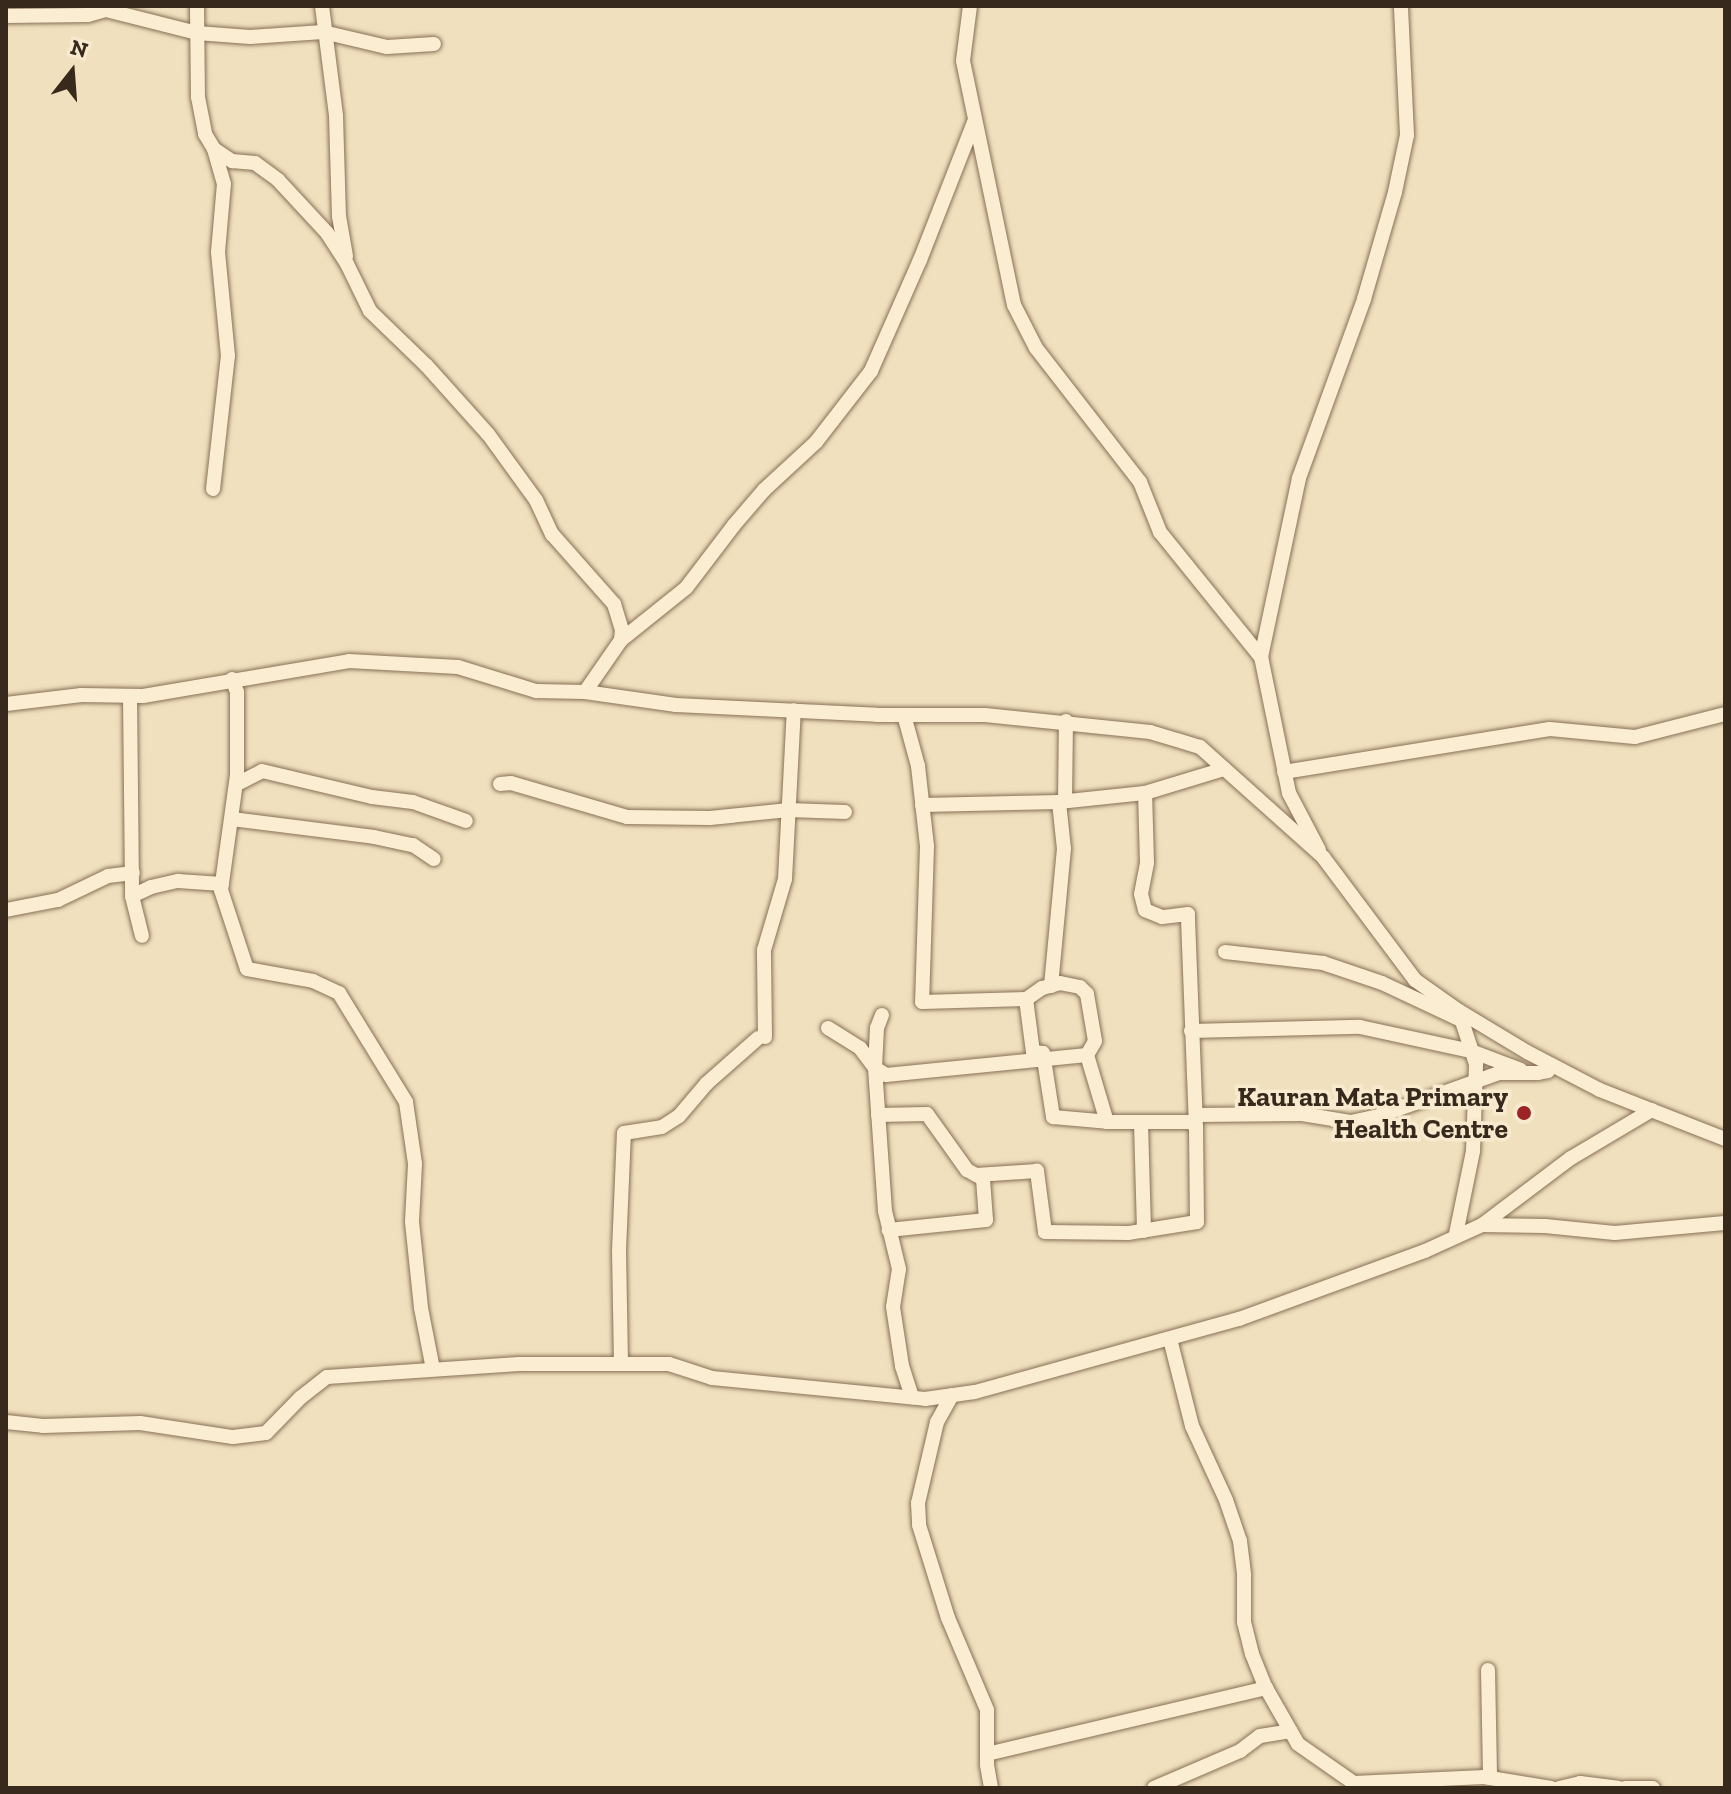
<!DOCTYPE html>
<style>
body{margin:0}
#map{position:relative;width:1731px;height:1794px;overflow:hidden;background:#f0e0be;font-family:"Zilla Slab",serif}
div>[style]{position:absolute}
.roads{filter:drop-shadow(0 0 2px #887056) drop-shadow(0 0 2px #887056)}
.minor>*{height:14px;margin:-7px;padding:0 7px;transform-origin:7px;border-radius:7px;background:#faedd2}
.dots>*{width:22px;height:22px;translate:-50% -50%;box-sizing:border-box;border:4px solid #f7eace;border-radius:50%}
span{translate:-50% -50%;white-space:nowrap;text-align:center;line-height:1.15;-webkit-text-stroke:7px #f7eace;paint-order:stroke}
.poi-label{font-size:28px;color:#37291b;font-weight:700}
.right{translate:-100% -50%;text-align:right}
.frame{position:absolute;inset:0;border:8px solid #37291b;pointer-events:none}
.north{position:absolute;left:32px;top:32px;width:80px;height:80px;-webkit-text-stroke:6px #f7eace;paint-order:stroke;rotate:17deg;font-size:22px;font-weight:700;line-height:32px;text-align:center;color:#37291b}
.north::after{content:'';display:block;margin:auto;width:28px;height:36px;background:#37291b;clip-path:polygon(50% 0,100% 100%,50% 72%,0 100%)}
</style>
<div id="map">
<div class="roads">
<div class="minor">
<i style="left:197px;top:6px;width:91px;rotate:89.4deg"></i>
<i style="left:198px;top:97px;width:38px;rotate:79deg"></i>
<i style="left:205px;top:134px;width:17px;rotate:59deg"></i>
<i style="left:214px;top:149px;width:22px;rotate:34deg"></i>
<i style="left:232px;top:161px;width:23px;rotate:5deg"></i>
<i style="left:255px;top:163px;width:29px;rotate:36deg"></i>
<i style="left:278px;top:180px;width:72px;rotate:47.2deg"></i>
<i style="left:327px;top:233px;width:37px;rotate:57deg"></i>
<i style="left:347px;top:264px;width:52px;rotate:63.9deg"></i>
<i style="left:370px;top:311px;width:78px;rotate:44deg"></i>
<i style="left:426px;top:365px;width:93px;rotate:48.1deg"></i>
<i style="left:488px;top:434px;width:82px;rotate:54deg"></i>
<i style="left:536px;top:500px;width:38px;rotate:65deg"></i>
<i style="left:552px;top:534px;width:94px;rotate:48.5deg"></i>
<i style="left:614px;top:604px;width:27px;rotate:73deg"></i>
<i style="left:622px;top:630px;width:10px;rotate:96deg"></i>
<i style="left:621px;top:640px;width:63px;rotate:124.7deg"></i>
<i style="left:322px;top:6px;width:111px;rotate:82.7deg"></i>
<i style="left:336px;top:116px;width:100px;rotate:88.3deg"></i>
<i style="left:339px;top:216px;width:41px;rotate:80.1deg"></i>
<i style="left:970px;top:6px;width:55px;rotate:97.3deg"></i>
<i style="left:963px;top:61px;width:249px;rotate:78.2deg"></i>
<i style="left:1014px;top:305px;width:48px;rotate:62.9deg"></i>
<i style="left:1036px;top:348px;width:170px;rotate:52.2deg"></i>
<i style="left:1140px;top:482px;width:54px;rotate:68.2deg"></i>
<i style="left:1160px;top:532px;width:161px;rotate:51.1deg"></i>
<i style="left:6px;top:16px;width:82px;rotate:-0.7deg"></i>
<i style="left:88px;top:15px;width:19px;rotate:-16deg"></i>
<i style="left:106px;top:10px;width:94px;rotate:14.2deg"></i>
<i style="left:197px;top:33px;width:53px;rotate:4.3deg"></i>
<i style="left:250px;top:37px;width:73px;rotate:-3.9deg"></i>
<i style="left:323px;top:32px;width:66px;rotate:13.2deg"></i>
<i style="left:387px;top:47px;width:47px;rotate:-3.7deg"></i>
<i style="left:213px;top:489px;width:134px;rotate:-83.6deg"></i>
<i style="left:228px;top:356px;width:104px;rotate:-95.5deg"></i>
<i style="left:218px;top:252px;width:68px;rotate:-85deg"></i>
<i style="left:224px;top:184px;width:35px;rotate:-106deg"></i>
<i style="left:621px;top:640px;width:83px;rotate:-38.7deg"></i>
<i style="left:686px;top:588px;width:79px;rotate:-52.7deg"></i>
<i style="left:734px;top:525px;width:46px;rotate:-49.4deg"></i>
<i style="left:764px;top:490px;width:71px;rotate:-42.7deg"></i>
<i style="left:816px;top:442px;width:90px;rotate:-52.2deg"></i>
<i style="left:871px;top:371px;width:121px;rotate:-66.2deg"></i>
<i style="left:920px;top:260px;width:150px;rotate:-68.6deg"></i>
<i style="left:232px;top:679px;width:14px;rotate:69deg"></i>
<i style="left:237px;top:692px;width:83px;rotate:90deg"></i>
<i style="left:237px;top:775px;width:116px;rotate:97.9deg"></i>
<i style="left:221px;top:890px;width:83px;rotate:71.8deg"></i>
<i style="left:247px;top:969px;width:67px;rotate:10.3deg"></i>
<i style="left:313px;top:981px;width:29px;rotate:25deg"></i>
<i style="left:339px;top:993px;width:128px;rotate:58.4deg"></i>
<i style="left:406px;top:1102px;width:63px;rotate:81.7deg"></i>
<i style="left:415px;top:1164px;width:58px;rotate:93deg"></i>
<i style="left:412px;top:1222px;width:86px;rotate:84deg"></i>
<i style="left:421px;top:1308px;width:62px;rotate:78.9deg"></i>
<i style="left:130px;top:696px;width:200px;rotate:89.4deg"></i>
<i style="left:132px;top:896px;width:41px;rotate:76deg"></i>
<i style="left:6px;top:704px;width:76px;rotate:-6.8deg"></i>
<i style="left:81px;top:695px;width:62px;rotate:0.9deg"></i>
<i style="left:143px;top:696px;width:209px;rotate:-9.6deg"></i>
<i style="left:349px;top:661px;width:109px;rotate:3.2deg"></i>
<i style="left:458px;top:667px;width:82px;rotate:17.1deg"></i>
<i style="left:536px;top:691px;width:49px;rotate:1.2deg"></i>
<i style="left:585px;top:692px;width:92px;rotate:8.1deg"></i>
<i style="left:676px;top:705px;width:201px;rotate:2.8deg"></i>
<i style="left:877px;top:715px;width:108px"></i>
<i style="left:985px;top:715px;width:166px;rotate:5.9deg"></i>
<i style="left:1150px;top:732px;width:52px;rotate:16.7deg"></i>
<i style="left:1200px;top:747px;width:165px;rotate:41.8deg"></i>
<i style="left:1323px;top:857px;width:154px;rotate:53.2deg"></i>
<i style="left:1415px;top:980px;width:54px;rotate:35.2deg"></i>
<i style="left:1459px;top:1011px;width:79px;rotate:31.1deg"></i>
<i style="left:1527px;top:1052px;width:82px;rotate:27.5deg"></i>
<i style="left:1600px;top:1090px;width:134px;rotate:21.4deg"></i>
<i style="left:904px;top:715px;width:53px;rotate:74.6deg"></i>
<i style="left:918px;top:766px;width:81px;rotate:83.6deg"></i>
<i style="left:927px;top:846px;width:156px;rotate:91.8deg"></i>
<i style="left:922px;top:1002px;width:104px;rotate:-1.7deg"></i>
<i style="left:1026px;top:999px;width:53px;rotate:82.5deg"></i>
<i style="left:1033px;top:1052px;width:10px;rotate:6deg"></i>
<i style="left:1043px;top:1053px;width:65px;rotate:81.1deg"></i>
<i style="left:1053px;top:1117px;width:57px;rotate:5deg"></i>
<i style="left:1110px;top:1122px;width:81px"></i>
<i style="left:1191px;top:1122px;width:7px;rotate:45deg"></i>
<i style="left:1196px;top:1127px;width:95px;rotate:89.4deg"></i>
<i style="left:1197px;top:1222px;width:70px;rotate:170.9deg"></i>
<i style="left:1128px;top:1233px;width:83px;rotate:-179.3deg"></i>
<i style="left:1045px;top:1232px;width:62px;rotate:-97.5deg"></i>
<i style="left:1037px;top:1171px;width:61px;rotate:176.2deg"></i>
<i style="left:1284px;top:772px;width:269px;rotate:-9.2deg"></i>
<i style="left:1550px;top:729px;width:85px;rotate:5.4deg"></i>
<i style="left:1635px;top:737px;width:93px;rotate:-14.3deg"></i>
<i style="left:237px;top:784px;width:28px;rotate:-27deg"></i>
<i style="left:262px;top:771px;width:113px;rotate:13.3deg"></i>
<i style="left:372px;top:797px;width:41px;rotate:7deg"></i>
<i style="left:413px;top:802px;width:56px;rotate:19.7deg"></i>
<i style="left:500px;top:784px;width:11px;rotate:-5deg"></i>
<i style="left:511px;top:783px;width:121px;rotate:16.3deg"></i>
<i style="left:627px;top:817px;width:83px;rotate:0.7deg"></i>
<i style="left:710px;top:818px;width:79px;rotate:-5.8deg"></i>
<i style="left:789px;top:810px;width:56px;rotate:2deg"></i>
<i style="left:1065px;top:801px;width:80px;rotate:-89.3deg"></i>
<i style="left:922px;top:805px;width:137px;rotate:-1.3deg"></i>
<i style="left:232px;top:819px;width:143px;rotate:7.2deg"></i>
<i style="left:374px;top:837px;width:40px;rotate:12deg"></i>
<i style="left:413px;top:845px;width:25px;rotate:34deg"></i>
<i style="left:1319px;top:850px;width:64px;rotate:-117.8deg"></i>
<i style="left:1289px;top:793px;width:139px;rotate:-101.6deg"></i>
<i style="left:1261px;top:657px;width:183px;rotate:-78deg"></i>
<i style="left:1299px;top:478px;width:190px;rotate:-70deg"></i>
<i style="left:1364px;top:299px;width:111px;rotate:-73.8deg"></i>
<i style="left:1395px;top:192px;width:58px;rotate:-78.1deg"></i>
<i style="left:1407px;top:135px;width:129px;rotate:-92.7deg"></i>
<i style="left:132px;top:896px;width:21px;rotate:-25deg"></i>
<i style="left:151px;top:887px;width:28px;rotate:-13deg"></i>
<i style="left:178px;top:881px;width:44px;rotate:3.9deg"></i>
<i style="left:6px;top:910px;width:53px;rotate:-10.9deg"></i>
<i style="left:58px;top:900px;width:55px;rotate:-25.6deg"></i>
<i style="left:108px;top:876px;width:25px;rotate:-7deg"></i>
<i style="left:1225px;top:952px;width:99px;rotate:6.4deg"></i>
<i style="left:1323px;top:963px;width:62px;rotate:18.7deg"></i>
<i style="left:1382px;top:983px;width:87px;rotate:25.1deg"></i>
<i style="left:1051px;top:986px;width:138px;rotate:-84.6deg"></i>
<i style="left:1064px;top:849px;width:47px;rotate:-96.1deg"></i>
<i style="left:1059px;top:802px;width:86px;rotate:-6deg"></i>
<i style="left:882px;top:1015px;width:14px;rotate:111deg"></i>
<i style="left:877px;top:1028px;width:40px;rotate:92.9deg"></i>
<i style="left:875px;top:1068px;width:13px;rotate:32deg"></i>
<i style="left:886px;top:1075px;width:202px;rotate:-5.7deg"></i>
<i style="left:1087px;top:1055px;width:16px;rotate:-60deg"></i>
<i style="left:1095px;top:1041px;width:48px;rotate:-99.7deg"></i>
<i style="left:1087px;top:994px;width:10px;rotate:-135deg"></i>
<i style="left:1080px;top:987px;width:20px;rotate:-169deg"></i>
<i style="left:1060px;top:983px;width:19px;rotate:164deg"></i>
<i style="left:1042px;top:988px;width:19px;rotate:145deg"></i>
<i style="left:828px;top:1028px;width:38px;rotate:32deg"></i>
<i style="left:860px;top:1048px;width:25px;rotate:53deg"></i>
<i style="left:875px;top:1068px;width:143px;rotate:86deg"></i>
<i style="left:885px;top:1211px;width:60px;rotate:76.4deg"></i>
<i style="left:899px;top:1269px;width:38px;rotate:99deg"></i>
<i style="left:893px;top:1307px;width:60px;rotate:81.3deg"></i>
<i style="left:902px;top:1366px;width:33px;rotate:72deg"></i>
<i style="left:1191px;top:1031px;width:169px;rotate:-1.4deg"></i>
<i style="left:1360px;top:1027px;width:114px;rotate:12.2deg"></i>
<i style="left:1471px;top:1051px;width:53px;rotate:20.8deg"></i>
<i style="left:765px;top:1037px;width:87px;rotate:-90.7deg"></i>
<i style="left:764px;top:950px;width:74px;rotate:-73.5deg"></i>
<i style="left:785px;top:879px;width:169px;rotate:-87deg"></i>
<i style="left:1087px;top:1055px;width:70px;rotate:73.4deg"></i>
<i style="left:878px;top:1115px;width:49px;rotate:-1.2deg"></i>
<i style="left:927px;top:1114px;width:69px;rotate:54.5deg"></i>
<i style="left:967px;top:1170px;width:18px;rotate:29deg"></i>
<i style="left:983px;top:1179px;width:41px;rotate:85.8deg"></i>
<i style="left:986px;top:1220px;width:98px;rotate:174.1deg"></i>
<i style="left:1196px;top:1115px;width:106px;rotate:-0.5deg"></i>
<i style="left:1302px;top:1114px;width:50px;rotate:9.3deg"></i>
<i style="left:1351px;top:1122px;width:29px;rotate:-12deg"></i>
<i style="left:1379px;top:1116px;width:127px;rotate:-19.7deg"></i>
<i style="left:1499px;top:1073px;width:39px"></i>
<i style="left:1538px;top:1073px;width:10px;rotate:-11deg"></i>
<i style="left:1548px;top:1071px;width:7px;rotate:-74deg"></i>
<i style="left:1141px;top:1123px;width:108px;rotate:88.4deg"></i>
<i style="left:1196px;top:1127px;width:213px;rotate:-92.2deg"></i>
<i style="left:1188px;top:914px;width:26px;rotate:173deg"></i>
<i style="left:1162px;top:917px;width:18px;rotate:-158deg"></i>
<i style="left:1145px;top:910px;width:16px;rotate:-104deg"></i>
<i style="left:1141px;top:894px;width:32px;rotate:-79deg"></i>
<i style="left:1147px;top:863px;width:70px;rotate:-91.6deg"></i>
<i style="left:1145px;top:793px;width:83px;rotate:-16.9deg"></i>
<i style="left:1482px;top:1225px;width:111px;rotate:-37deg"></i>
<i style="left:1571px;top:1158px;width:94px;rotate:-30.7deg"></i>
<i style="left:1456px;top:1234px;width:85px;rotate:-78.4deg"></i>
<i style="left:1473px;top:1151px;width:87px;rotate:-88deg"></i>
<i style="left:1476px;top:1064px;width:55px;rotate:-108.1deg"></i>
<i style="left:1170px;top:1339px;width:90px;rotate:75.8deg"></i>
<i style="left:1192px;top:1426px;width:81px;rotate:65.3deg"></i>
<i style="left:1226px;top:1500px;width:43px;rotate:71.1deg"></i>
<i style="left:1240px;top:1541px;width:35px;rotate:83deg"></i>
<i style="left:1244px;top:1576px;width:46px;rotate:90deg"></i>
<i style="left:1244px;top:1622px;width:33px;rotate:76deg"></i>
<i style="left:1252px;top:1654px;width:37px;rotate:68deg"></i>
<i style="left:1266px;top:1688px;width:64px;rotate:60.3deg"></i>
<i style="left:1298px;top:1744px;width:68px;rotate:34.9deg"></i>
<i style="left:1354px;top:1783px;width:130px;rotate:-2.6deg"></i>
<i style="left:1484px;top:1777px;width:68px;rotate:9.3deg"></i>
<i style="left:621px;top:1364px;width:113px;rotate:-91deg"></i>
<i style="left:619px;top:1251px;width:118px;rotate:-87.6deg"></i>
<i style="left:624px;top:1133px;width:38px;rotate:-9deg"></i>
<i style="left:662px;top:1127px;width:20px;rotate:-33deg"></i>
<i style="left:679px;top:1116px;width:43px;rotate:-49.7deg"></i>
<i style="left:707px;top:1083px;width:68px;rotate:-41.4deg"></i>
<i style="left:952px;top:1395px;width:31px;rotate:119deg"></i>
<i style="left:937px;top:1422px;width:83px;rotate:103.2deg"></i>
<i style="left:918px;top:1503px;width:22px;rotate:87deg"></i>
<i style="left:919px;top:1525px;width:97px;rotate:72.7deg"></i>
<i style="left:948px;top:1618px;width:100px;rotate:67deg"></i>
<i style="left:987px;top:1710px;width:55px;rotate:90deg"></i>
<i style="left:987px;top:1765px;width:23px;rotate:80deg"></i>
<i style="left:6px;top:1422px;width:37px;rotate:6deg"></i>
<i style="left:43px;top:1426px;width:97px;rotate:-1.8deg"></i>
<i style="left:140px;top:1423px;width:94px;rotate:8.6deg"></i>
<i style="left:233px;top:1437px;width:33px;rotate:-7deg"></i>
<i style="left:266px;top:1433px;width:49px;rotate:-45.8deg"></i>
<i style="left:300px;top:1398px;width:34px;rotate:-38deg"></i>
<i style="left:327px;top:1377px;width:192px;rotate:-3.9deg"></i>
<i style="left:519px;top:1364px;width:150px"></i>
<i style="left:669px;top:1364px;width:45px;rotate:18deg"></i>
<i style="left:712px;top:1378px;width:214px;rotate:5.6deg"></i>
<i style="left:925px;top:1399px;width:50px;rotate:-8deg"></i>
<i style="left:975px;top:1392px;width:274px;rotate:-15.5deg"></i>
<i style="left:1239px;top:1319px;width:198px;rotate:-20.1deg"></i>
<i style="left:1425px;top:1251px;width:63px;rotate:-24.5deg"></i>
<i style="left:1482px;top:1225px;width:63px;rotate:0.9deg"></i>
<i style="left:1545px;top:1226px;width:70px;rotate:5.7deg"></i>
<i style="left:1615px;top:1233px;width:110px;rotate:-5.2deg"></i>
<i style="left:1488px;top:1670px;width:108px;rotate:88.9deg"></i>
<i style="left:987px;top:1754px;width:287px;rotate:-13.3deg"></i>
<i style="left:1154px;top:1788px;width:94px;rotate:-23.3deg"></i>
<i style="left:1240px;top:1751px;width:25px;rotate:-37deg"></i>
<i style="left:1260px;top:1736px;width:31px;rotate:-9deg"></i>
<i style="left:1559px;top:1788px;width:22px;rotate:-13deg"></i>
<i style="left:1580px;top:1783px;width:38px;rotate:7deg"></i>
<i style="left:1625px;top:1788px;width:28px"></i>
</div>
</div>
<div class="dots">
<i style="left:1524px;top:1113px;background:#9a2426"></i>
</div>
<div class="poi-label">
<span class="right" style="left:1508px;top:1113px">Kauran Mata Primary<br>Health Centre</span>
</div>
<div class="frame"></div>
<div class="north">N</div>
</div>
